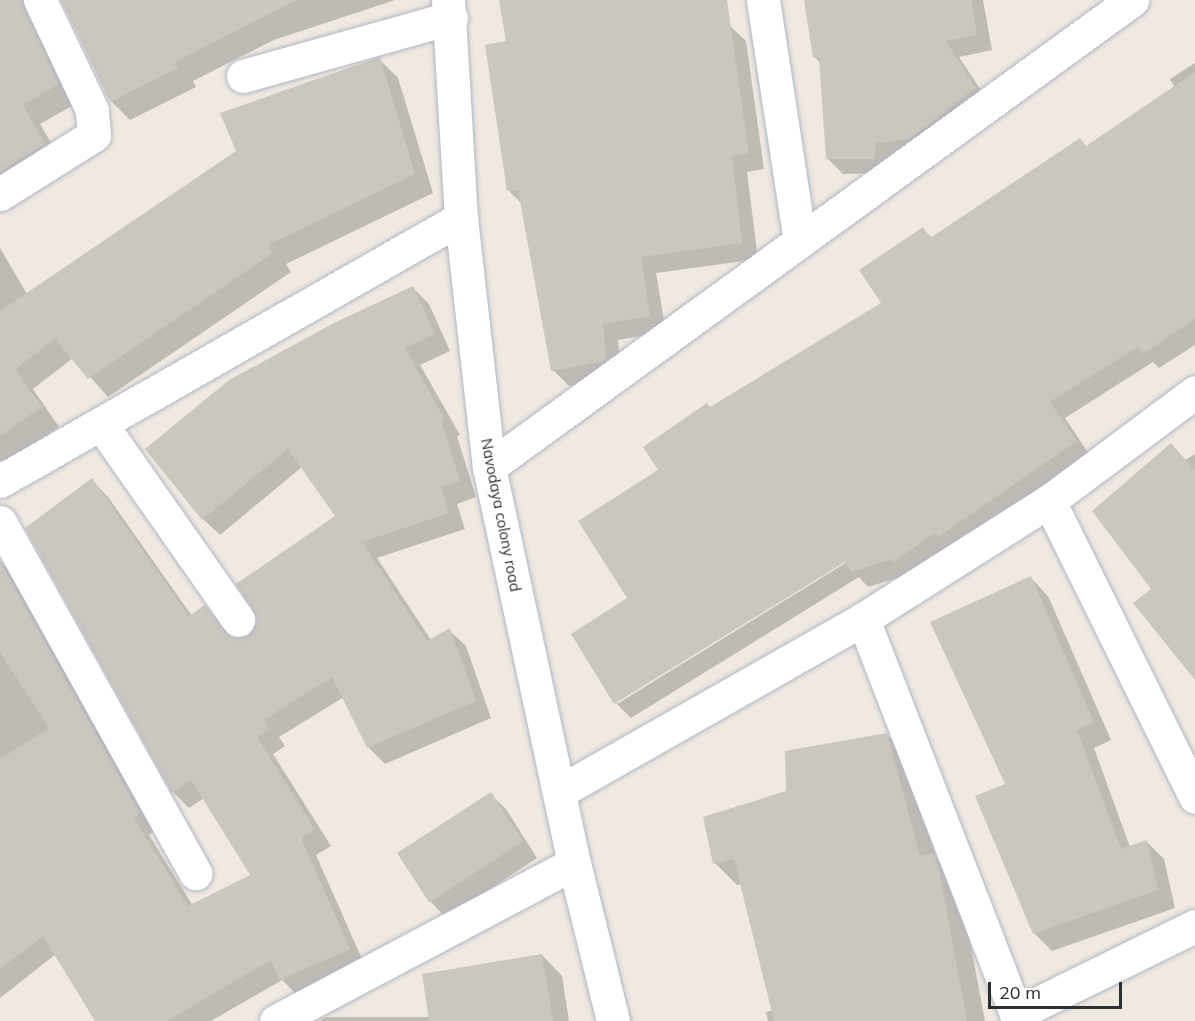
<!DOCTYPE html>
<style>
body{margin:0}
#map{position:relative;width:1195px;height:1021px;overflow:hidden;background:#efe9e1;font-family:Mulish,sans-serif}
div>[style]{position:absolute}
.shadow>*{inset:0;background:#0003}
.building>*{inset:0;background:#cbc7bf;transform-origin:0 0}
.roads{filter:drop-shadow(0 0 2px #b4b7c1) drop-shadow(0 0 2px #b4b7c1)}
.minor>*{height:33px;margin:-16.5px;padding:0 16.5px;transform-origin:16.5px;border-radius:16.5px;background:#fff}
.tertiary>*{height:33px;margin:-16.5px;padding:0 16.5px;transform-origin:16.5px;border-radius:16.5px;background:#fff}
span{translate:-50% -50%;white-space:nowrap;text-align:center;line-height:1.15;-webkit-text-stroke:5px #fff;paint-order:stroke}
.street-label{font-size:15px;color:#2e2e2e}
.scale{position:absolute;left:988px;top:982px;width:134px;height:27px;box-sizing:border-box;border:3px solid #2e2e2e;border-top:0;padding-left:8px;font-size:18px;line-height:21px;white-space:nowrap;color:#2e2e2e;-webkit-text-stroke:4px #fff;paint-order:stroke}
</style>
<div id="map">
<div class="shadow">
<i style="clip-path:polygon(0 0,61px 0,43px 8px,77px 103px,40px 124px,63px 163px,0 205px)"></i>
<i style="clip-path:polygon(62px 0,395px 0,274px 40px,193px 81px,196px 87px,130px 120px,111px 101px)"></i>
<i style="clip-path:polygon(500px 0,702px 0,746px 41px,764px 169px,747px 172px,758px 259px,656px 273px,666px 332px,618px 340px,622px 375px,618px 378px,569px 386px,553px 370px,522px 204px,509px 191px,508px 43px)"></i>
<i style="clip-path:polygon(805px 0,983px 0,992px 50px,959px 57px,990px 104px,889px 173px,843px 174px,827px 158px,821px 64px,815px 57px)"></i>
<i style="clip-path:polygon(379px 59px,398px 78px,433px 193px,286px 264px,291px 272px,108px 397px,73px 358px,33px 389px,59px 427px,0 467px,0 248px,27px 294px)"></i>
<i style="clip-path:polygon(evenodd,1195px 63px,1195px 345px,1159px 368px,1153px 362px,1065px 418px,1091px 457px,906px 575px,868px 587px,859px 577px,631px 718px,616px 703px,629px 599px,661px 470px,710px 408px,883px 304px,923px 229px,932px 238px,1080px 139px,1087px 147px,1175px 88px,1170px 79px,1195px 63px,850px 556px,852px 559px,617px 704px,617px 700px,850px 556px)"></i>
<i style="clip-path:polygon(413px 288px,429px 304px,450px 351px,420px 365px,460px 435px,457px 436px,476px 497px,457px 504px,465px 529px,377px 558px,431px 640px,449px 630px,466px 646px,491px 718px,385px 764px,368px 747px,344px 697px,279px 737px,285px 746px,273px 754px,331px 846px,316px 855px,365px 966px,298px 996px,282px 980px,211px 1021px,97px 1021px,56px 954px,0 998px,0 561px,15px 576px,156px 830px,149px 835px,193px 906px,252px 875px,204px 798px,189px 808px,173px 792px,92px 480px,108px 497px,192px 616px,204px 607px,232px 638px,249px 637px,337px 516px,302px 467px,220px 535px,203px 519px)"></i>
<i style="clip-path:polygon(1171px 445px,1185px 460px,1195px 454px,1195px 674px,1153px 589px)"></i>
<i style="clip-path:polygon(1031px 578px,1048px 596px,1111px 740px,1094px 748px,1130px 847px,1147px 842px,1164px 859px,1175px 908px,1052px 951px,1034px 933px,1007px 785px)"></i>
<i style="clip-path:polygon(887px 735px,909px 757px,936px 857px,955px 877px,960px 888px,985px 1021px,768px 1021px,766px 1012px,773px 1010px,741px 884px,737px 885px,715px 863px,788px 792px)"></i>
<i style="clip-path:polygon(490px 794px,506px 809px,537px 858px,446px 918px,431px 902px)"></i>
<i style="clip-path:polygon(542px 955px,562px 976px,569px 1021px,319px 1021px,326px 1017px,430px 1017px)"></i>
</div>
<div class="building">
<i style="clip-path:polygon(0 0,22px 0,59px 84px,23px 105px,45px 144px,0 172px)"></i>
<i style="clip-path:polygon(61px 0,297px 0,175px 62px,178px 68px,110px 102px)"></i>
<i style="clip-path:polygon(499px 0,727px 0,749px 153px,732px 156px,742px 243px,641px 257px,650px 316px,603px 324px,606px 358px,601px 362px,551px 371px,518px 190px,507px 191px,485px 45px,506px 41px)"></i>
<i style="clip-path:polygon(804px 0,971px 0,977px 35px,946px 41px,976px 88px,909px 139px,876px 143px,874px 159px,826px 159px,819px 57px,813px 58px)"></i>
<i style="clip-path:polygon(380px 57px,415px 174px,268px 245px,273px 253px,88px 379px,55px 339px,15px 369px,42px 407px,0 436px,0 311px,236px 151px,220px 113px)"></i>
<i style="clip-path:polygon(1195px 72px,1195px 319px,1143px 354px,1138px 347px,1050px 402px,1077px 441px,938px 537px,935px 533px,892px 563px,892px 559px,852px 572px,845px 562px,614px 704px,571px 634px,627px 598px,578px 521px,658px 470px,643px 447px,707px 403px,710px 407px,881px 303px,859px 270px,923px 227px,930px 238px,1080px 138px,1086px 146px)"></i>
<i style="clip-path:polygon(413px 286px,435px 334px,405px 348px,444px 418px,441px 420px,460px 481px,441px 487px,449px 513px,362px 542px,427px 641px,450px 628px,476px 701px,367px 748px,332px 677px,264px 720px,269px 729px,257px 737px,315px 829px,301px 838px,350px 949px,280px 980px,271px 960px,167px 1021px,95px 1021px,43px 936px,0 969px,0 759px,49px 728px,0 652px,0 561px,140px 813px,134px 818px,188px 906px,250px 875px,191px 780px,172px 793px,25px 528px,92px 478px,189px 616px,205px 605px,230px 637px,248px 636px,257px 618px,236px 584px,335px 516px,288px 449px,202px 520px,145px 449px,229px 380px,336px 322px)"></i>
<i style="clip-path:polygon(1171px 443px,1195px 471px,1195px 680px,1133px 603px,1151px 589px,1092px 511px)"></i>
<i style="clip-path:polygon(1031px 576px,1094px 722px,1077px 730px,1121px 849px,1147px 840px,1158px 890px,1033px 934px,975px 796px,1005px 784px,930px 622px)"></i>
<i style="clip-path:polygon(887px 733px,920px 856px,934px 853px,938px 864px,967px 1021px,774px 1021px,734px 859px,713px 864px,703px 817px,786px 791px,785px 751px)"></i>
<i style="left:491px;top:792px;width:59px;height:112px;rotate:57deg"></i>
<i style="clip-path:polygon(542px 954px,553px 1021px,429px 1021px,422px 974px)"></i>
</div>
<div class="roads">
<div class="minor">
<i style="left:763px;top:0;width:244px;rotate:81.3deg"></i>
<i style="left:243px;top:76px;width:216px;rotate:-15.6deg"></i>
<i style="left:0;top:194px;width:111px;rotate:-32.1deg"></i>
<i style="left:94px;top:135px;width:25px;rotate:-95deg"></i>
<i style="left:92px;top:110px;width:122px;rotate:-115.3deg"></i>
<i style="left:101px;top:424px;width:239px;rotate:55deg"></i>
<i style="left:489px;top:467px;width:795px;rotate:-35.99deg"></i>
<i style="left:0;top:481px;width:531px;rotate:-29.7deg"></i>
<i style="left:1049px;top:501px;width:330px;rotate:63.7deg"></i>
<i style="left:0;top:522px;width:402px;rotate:60.9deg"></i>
<i style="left:863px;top:619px;width:431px;rotate:68.8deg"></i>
<i style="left:559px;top:792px;width:350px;rotate:-29.6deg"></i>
<i style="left:863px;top:619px;width:220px;rotate:-32.4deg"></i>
<i style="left:1049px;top:501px;width:182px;rotate:-36.7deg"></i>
<i style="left:1016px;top:1014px;width:199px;rotate:-26.2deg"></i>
<i style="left:276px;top:1021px;width:337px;rotate:-27.9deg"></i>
</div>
<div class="tertiary">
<i style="left:448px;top:0;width:218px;rotate:86.6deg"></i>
<i style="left:461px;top:218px;width:251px;rotate:83.6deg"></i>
<i style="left:489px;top:467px;width:405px;rotate:77.9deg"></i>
<i style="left:574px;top:863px;width:163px;rotate:76.1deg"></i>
</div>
</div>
<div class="street-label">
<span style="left:501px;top:515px;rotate:79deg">Navodaya colony road</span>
</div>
<div class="scale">20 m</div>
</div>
